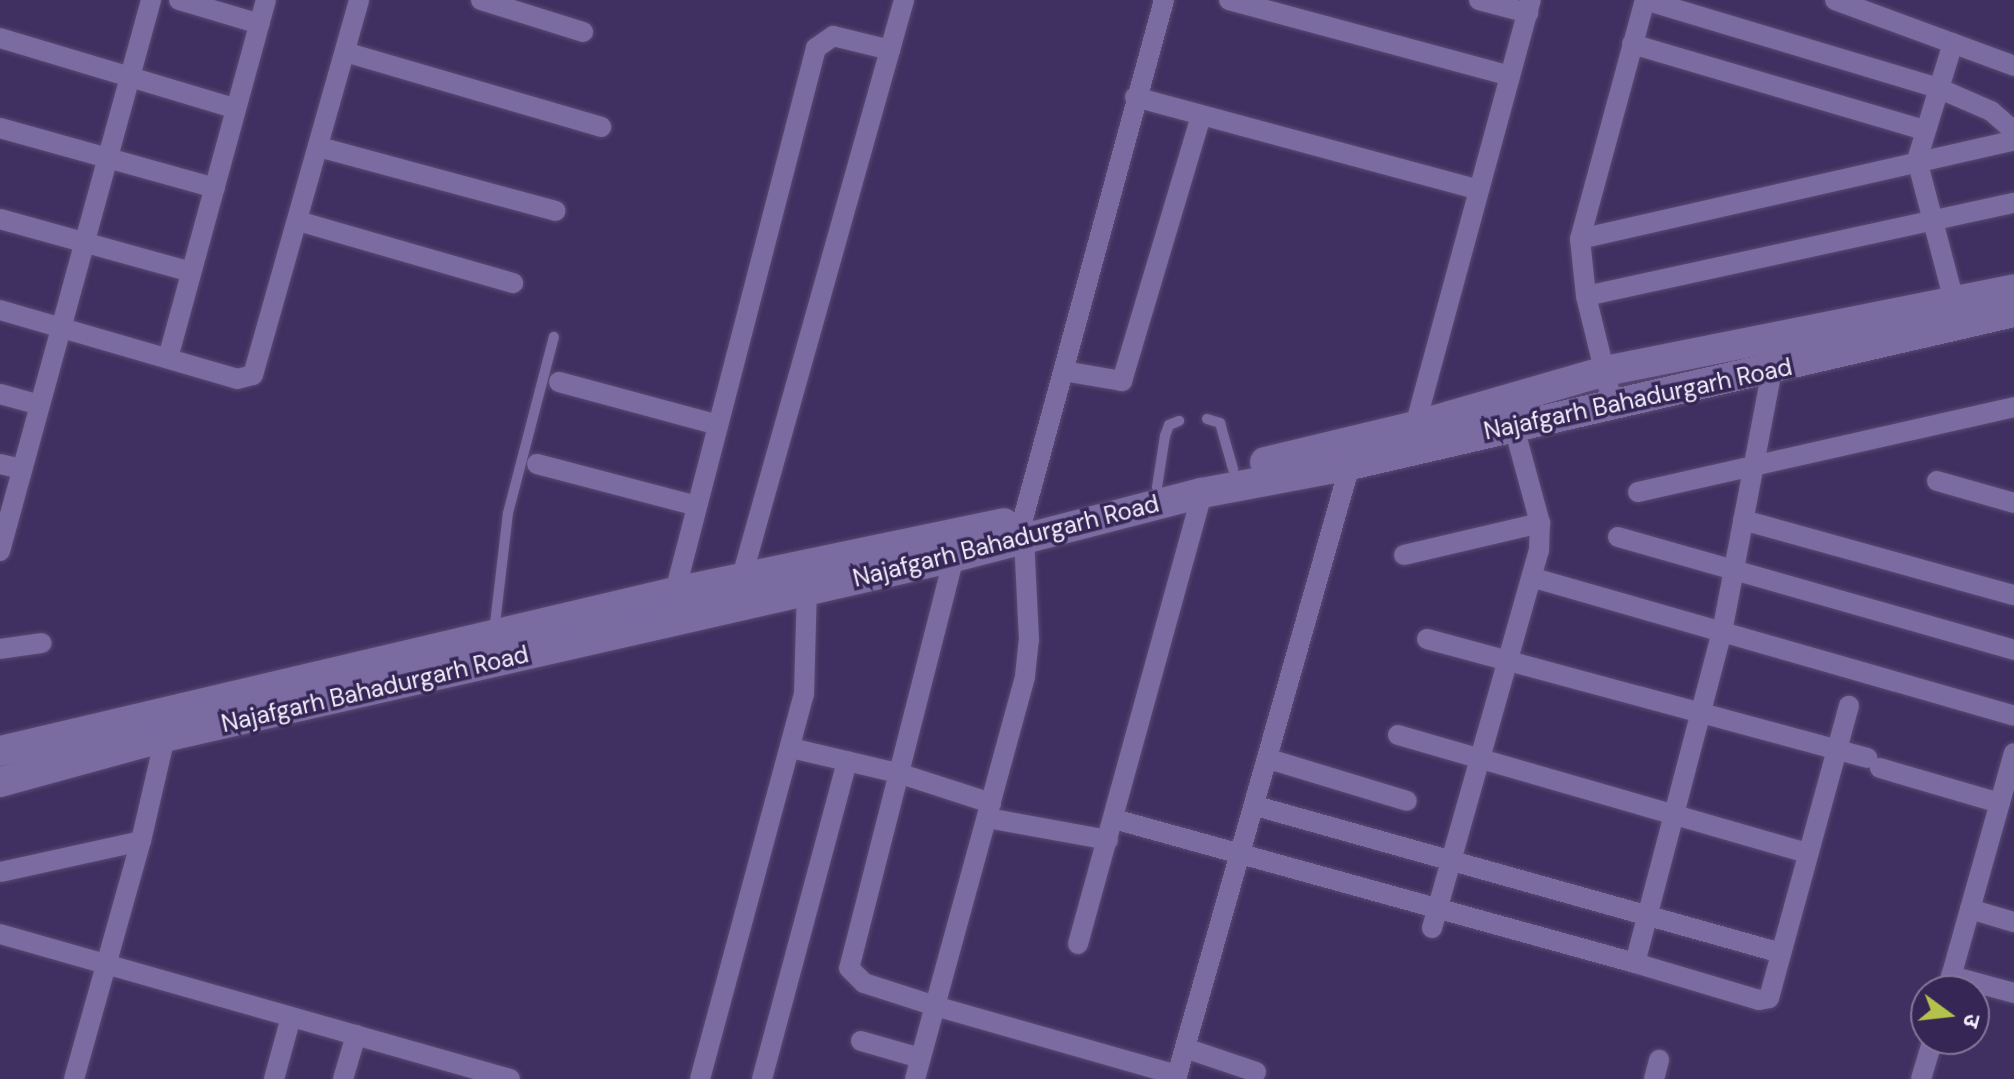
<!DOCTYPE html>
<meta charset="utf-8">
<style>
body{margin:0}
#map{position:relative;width:2014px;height:1079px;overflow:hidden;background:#3f3061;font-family:"DM Sans","Noto Sans Devanagari",sans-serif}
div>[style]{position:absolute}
.roads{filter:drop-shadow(0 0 2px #584a71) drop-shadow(0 0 2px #584a71)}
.service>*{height:10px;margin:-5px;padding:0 5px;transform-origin:5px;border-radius:5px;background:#7a6ba1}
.minor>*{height:20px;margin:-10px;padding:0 10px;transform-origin:10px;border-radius:10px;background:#7a6ba1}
.secondary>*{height:30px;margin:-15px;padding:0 15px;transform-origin:15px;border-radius:15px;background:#7a6ba1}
span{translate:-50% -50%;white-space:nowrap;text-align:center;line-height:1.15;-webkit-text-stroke:7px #352655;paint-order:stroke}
.street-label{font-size:24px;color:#f2effc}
.north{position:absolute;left:1910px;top:975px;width:80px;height:80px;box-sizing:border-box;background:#352655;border:2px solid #817698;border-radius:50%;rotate:105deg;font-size:22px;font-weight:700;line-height:32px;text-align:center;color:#f2effc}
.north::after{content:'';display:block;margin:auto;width:28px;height:36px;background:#b3c24b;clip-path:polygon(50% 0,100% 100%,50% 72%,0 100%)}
</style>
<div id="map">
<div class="roads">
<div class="service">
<i style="left:1207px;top:419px;width:14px;rotate:17deg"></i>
<i style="left:1220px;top:423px;width:48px;rotate:74.2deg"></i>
<i style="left:1157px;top:487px;width:52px;rotate:-81.1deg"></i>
<i style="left:1165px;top:436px;width:12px;rotate:-70deg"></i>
<i style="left:1169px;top:425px;width:11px;rotate:-22deg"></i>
<i style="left:494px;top:632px;width:120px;rotate:-83.3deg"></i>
<i style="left:508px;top:513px;width:182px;rotate:-75.4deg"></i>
</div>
<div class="minor">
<i style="left:179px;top:0;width:84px;rotate:16.5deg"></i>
<i style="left:481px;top:0;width:107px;rotate:17.4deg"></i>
<i style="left:1229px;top:0;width:291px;rotate:15.1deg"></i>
<i style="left:1479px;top:0;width:51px;rotate:14.9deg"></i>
<i style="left:1645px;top:0;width:306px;rotate:16.7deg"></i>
<i style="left:1938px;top:88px;width:58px;rotate:23.5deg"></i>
<i style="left:1991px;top:111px;width:30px;rotate:41deg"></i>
<i style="left:1835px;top:0;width:191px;rotate:20.2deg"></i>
<i style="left:0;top:38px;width:246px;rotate:16.7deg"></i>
<i style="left:1953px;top:43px;width:122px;rotate:107.1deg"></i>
<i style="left:1917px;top:160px;width:158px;rotate:75.3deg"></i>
<i style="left:1632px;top:44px;width:304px;rotate:16.4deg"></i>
<i style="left:345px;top:52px;width:267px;rotate:16.3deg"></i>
<i style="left:1135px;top:97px;width:356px;rotate:15.1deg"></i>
<i style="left:0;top:128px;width:223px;rotate:15.6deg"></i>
<i style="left:319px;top:147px;width:245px;rotate:15.1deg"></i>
<i style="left:0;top:219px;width:198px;rotate:15.5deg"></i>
<i style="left:298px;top:221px;width:224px;rotate:16.1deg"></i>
<i style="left:1580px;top:239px;width:445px;rotate:-12.8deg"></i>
<i style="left:1586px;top:296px;width:438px;rotate:-12.3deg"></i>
<i style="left:0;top:310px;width:247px;rotate:16.2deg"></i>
<i style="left:237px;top:379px;width:16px;rotate:-14deg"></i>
<i style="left:253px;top:375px;width:390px;rotate:-74.2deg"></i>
<i style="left:168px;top:358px;width:371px;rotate:-74.7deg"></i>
<i style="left:1064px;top:371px;width:59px;rotate:9.8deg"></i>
<i style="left:1122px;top:381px;width:277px;rotate:-73.4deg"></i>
<i style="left:559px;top:382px;width:165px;rotate:15.1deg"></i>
<i style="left:0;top:394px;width:41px;rotate:15.4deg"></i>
<i style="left:1613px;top:406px;width:113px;rotate:-103.8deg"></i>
<i style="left:1586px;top:296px;width:57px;rotate:-96deg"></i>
<i style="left:1580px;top:239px;width:248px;rotate:-74.8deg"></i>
<i style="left:1415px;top:426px;width:442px;rotate:-74.8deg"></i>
<i style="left:0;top:464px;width:23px;rotate:13deg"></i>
<i style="left:537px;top:464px;width:165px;rotate:14.7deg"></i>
<i style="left:1937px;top:481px;width:80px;rotate:15.9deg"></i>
<i style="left:1638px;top:492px;width:385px;rotate:-12.7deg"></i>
<i style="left:1743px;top:520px;width:281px;rotate:15.5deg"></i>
<i style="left:1618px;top:537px;width:412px;rotate:15.9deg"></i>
<i style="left:0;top:551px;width:571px;rotate:-74.67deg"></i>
<i style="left:1404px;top:555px;width:140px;rotate:-13.2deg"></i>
<i style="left:954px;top:557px;width:424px;rotate:104.3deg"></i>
<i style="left:849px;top:968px;width:21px;rotate:45deg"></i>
<i style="left:864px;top:983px;width:75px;rotate:17.9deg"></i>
<i style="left:935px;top:1006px;width:252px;rotate:15.9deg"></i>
<i style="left:1534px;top:578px;width:499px;rotate:16deg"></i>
<i style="left:741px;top:580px;width:602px;rotate:-74.3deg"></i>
<i style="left:675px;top:592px;width:562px;rotate:-75.47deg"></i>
<i style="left:816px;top:48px;width:21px;rotate:-35deg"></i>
<i style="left:833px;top:36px;width:59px;rotate:13.8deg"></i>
<i style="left:1427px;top:639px;width:456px;rotate:15.1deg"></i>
<i style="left:0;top:649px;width:42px;rotate:-8.1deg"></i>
<i style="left:1398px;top:735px;width:427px;rotate:16.1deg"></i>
<i style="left:791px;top:748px;width:110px;rotate:13.2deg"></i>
<i style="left:898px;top:773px;width:98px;rotate:17.9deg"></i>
<i style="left:1269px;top:759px;width:144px;rotate:16.9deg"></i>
<i style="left:1880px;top:768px;width:125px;rotate:16.3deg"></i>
<i style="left:1256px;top:806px;width:545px;rotate:15.64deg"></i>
<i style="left:987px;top:818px;width:123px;rotate:10.3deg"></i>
<i style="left:1114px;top:819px;width:541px;rotate:15.45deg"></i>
<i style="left:1635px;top:963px;width:342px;rotate:-75.3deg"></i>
<i style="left:1722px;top:632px;width:266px;rotate:-79.2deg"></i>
<i style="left:0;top:872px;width:144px;rotate:-12.4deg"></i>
<i style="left:1970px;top:909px;width:46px;rotate:16.5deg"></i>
<i style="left:1432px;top:928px;width:392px;rotate:-74.2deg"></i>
<i style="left:1539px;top:551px;width:28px;rotate:-88deg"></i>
<i style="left:1540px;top:523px;width:99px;rotate:-105.2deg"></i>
<i style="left:0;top:934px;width:530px;rotate:15.87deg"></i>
<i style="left:1078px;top:944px;width:468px;rotate:-74.6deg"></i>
<i style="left:1635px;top:963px;width:129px;rotate:16.6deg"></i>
<i style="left:1759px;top:1000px;width:10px;rotate:-11deg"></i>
<i style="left:1769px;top:998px;width:303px;rotate:-74.7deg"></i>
<i style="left:1951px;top:976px;width:65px;rotate:15.1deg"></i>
<i style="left:1947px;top:991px;width:247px;rotate:-74.3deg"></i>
<i style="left:861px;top:1041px;width:61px;rotate:16.1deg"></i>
<i style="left:1185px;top:1048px;width:75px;rotate:18.7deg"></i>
<i style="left:74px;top:1079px;width:247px;rotate:-74.3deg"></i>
<i style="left:141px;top:841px;width:107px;rotate:-77deg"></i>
<i style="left:165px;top:737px;width:10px;rotate:-107deg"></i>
<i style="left:274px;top:1079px;width:64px;rotate:-74.7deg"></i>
<i style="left:343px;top:1079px;width:46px;rotate:-73.5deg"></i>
<i style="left:700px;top:1079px;width:399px;rotate:-74.9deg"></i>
<i style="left:804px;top:694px;width:105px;rotate:-88.4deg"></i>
<i style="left:762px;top:1079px;width:329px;rotate:-75deg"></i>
<i style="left:915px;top:1079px;width:418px;rotate:-74.7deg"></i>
<i style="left:1025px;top:676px;width:36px;rotate:-84deg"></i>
<i style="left:1029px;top:640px;width:121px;rotate:-92.8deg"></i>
<i style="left:1023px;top:519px;width:538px;rotate:-74.8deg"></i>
<i style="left:1176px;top:1079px;width:638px;rotate:-74.18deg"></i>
<i style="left:1654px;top:1079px;width:20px;rotate:-75deg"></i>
<i style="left:1921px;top:1079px;width:42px;rotate:-73.3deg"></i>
</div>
<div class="secondary">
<i style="left:1265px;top:462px;width:154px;rotate:-13.5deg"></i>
<i style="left:1415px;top:426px;width:198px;rotate:-16.1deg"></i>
<i style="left:1605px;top:371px;width:417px;rotate:-11.3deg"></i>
<i style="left:0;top:751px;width:693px;rotate:-13.25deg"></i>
<i style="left:675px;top:592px;width:336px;rotate:-11.8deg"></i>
<i style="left:0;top:782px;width:171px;rotate:-15.3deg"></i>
<i style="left:165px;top:737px;width:809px;rotate:-12.85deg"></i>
<i style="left:954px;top:557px;width:256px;rotate:-14.5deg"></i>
<i style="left:1202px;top:493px;width:151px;rotate:-10.7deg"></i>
<i style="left:1350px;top:465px;width:681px;rotate:-12.98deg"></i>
</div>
</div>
<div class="street-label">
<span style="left:1638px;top:399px;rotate:-12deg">Najafgarh Bahadurgarh Road</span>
<span style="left:1006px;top:541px;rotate:-14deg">Najafgarh Bahadurgarh Road</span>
<span style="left:375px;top:689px;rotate:-13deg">Najafgarh Bahadurgarh Road</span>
</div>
<div class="north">उ</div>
</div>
